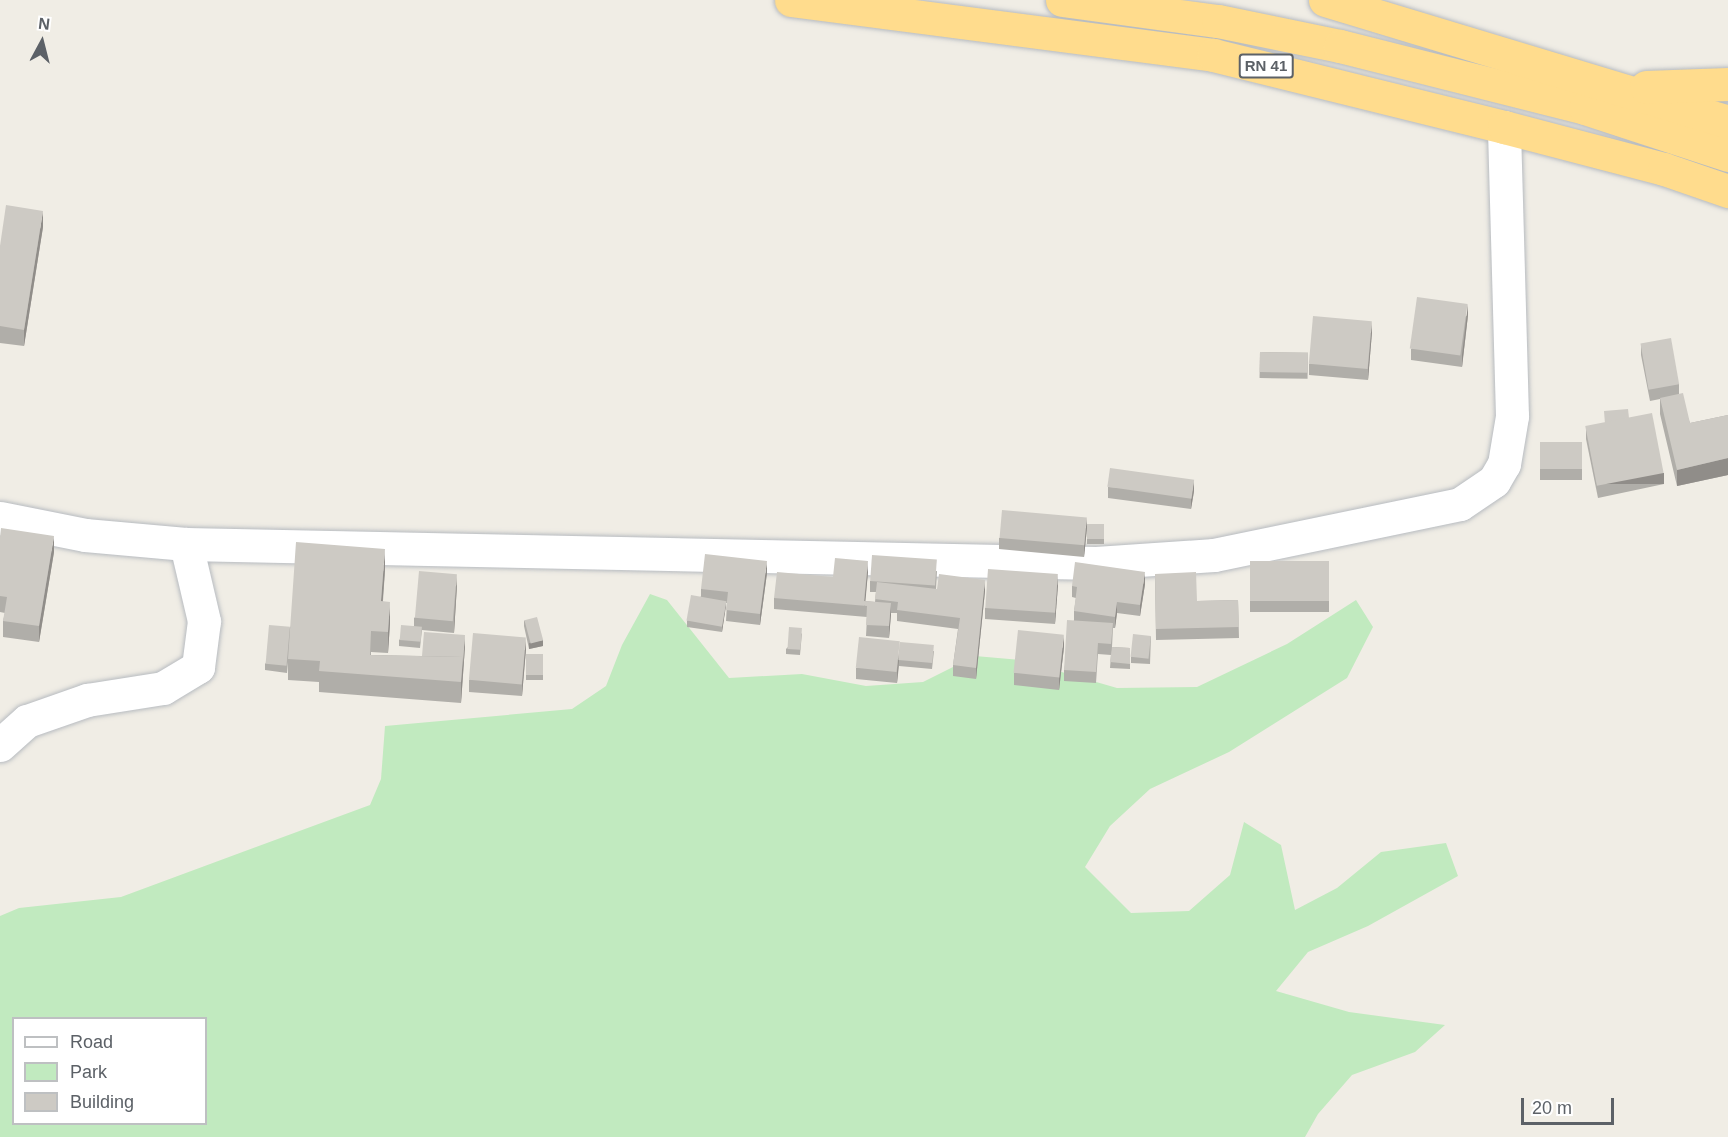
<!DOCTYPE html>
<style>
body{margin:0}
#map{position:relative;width:1728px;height:1137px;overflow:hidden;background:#f0ede5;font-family:Arial,sans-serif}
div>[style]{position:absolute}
.green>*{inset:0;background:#c1eabf}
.roads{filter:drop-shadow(0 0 2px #b7bbc0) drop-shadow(0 0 2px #b7bbc0)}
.minor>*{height:33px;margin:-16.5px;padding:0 16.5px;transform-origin:16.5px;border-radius:16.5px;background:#fff}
.highway>*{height:33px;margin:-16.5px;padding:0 16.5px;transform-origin:16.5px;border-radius:16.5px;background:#ffdc8d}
.wall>*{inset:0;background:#b0aea9;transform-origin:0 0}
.shaded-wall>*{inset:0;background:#908d89;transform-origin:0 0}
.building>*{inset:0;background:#cdcac4;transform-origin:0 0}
span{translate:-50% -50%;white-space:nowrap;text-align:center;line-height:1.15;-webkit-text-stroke:5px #fff;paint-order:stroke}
.shield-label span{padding:2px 4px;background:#fff;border:2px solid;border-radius:4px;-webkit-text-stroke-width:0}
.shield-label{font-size:15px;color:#5c6167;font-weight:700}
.legend{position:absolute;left:12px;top:1017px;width:195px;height:108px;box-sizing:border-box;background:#fff;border:2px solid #bec0c2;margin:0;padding:8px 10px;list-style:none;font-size:18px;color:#5c6167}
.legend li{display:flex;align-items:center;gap:12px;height:30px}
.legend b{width:30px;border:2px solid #bec0c2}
.north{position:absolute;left:12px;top:12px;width:60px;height:60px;-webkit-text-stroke:4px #fff;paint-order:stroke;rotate:7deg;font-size:16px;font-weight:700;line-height:24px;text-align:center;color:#5c6167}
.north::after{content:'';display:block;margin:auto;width:21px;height:27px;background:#5c6167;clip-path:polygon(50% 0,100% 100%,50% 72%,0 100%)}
.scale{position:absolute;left:1521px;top:1098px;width:93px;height:27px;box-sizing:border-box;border:3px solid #5c6167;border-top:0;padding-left:8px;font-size:18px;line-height:21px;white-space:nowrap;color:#5c6167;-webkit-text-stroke:4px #fff;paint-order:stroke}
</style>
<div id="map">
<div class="green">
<i style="clip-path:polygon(evenodd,650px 594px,667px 600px,729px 678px,802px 674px,866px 686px,923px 682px,975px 656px,1020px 660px,1117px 688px,1197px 687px,1287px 644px,1356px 600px,1373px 627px,1347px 678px,1229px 752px,1150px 789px,1110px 826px,1085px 867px,1131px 913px,1189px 911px,1230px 875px,1244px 822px,1281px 845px,1295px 910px,1337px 888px,1381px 852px,1446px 843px,1458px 876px,1368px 926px,1308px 952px,1276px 991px,1349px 1012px,1445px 1025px,1415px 1052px,1352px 1075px,1318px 1114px,1305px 1137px,0 1137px,0 916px,19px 908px,121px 897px,370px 805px,381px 779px,385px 726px,572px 709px,606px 686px,622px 645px,650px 594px,14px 1018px,206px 1018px,206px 1124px,14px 1124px,14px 1018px)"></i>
</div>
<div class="roads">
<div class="minor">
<i style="left:0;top:518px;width:87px;rotate:11.3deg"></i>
<i style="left:85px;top:535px;width:101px;rotate:5.1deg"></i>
<i style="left:186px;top:544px;width:910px;rotate:1.2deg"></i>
<i style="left:1096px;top:563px;width:118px;rotate:-3.9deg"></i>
<i style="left:1214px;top:555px;width:251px;rotate:-11.7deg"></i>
<i style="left:1460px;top:504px;width:41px;rotate:-34.1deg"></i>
<i style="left:1494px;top:481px;width:20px;rotate:-60deg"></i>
<i style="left:1504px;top:464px;width:49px;rotate:-80.5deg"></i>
<i style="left:1512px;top:416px;width:289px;rotate:-91.6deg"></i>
<i style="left:0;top:745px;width:36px;rotate:-42deg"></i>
<i style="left:27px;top:721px;width:64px;rotate:-19.3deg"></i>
<i style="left:87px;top:700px;width:77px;rotate:-9deg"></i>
<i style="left:163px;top:688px;width:41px;rotate:-31deg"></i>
<i style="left:198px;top:667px;width:46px;rotate:-82.6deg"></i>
<i style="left:204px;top:621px;width:79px;rotate:-103.2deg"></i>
</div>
<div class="highway">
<i style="left:791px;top:0;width:426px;rotate:7.4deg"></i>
<i style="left:1213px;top:55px;width:300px;rotate:13.9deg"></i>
<i style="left:1504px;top:127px;width:165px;rotate:14.7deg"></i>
<i style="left:1664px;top:169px;width:68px;rotate:19deg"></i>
<i style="left:1062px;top:0;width:157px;rotate:7.7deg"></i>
<i style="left:1218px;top:21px;width:125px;rotate:11.6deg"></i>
<i style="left:1340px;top:46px;width:253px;rotate:14.2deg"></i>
<i style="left:1585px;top:108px;width:151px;rotate:18.2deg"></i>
<i style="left:1325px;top:0;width:421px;rotate:16.8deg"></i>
<i style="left:1646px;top:87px;width:82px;rotate:-2.1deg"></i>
</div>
</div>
<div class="wall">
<i style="clip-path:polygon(43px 227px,24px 346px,0 343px,0 246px)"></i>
<i style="clip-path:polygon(1468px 315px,1462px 367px,1411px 360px,1411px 349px)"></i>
<i style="clip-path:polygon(1372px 332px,1368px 380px,1309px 375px,1309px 364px)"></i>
<i style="clip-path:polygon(1641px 344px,1679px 384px,1679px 394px,1690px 423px,1728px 415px,1728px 475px,1677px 486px,1660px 414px,1660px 399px,1650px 401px,1641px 355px)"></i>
<i style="left:1260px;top:352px;width:48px;height:26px;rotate:1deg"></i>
<i style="clip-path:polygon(1629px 418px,1664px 484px,1598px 498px,1586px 439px,1586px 428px)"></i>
<i style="left:1540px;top:442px;width:42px;height:38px"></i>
<i style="clip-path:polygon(1108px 487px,1194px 491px,1191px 509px,1108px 498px)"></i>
<i style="left:1104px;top:524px;width:20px;height:17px;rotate:90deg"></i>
<i style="clip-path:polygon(1087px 528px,1084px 557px,999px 549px,999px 538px)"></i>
<i style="clip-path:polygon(0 537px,54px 552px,39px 642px,3px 637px,3px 621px,5px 613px,0 612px)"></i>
<i style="left:1329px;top:561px;width:51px;height:79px;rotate:90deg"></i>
<i style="clip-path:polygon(385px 570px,383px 601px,390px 623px,388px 653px,371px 652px,371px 655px,422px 656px,465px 646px,461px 703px,319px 692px,319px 682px,288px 680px,288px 662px,287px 673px,265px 670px,265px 664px,290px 627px)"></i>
<i style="clip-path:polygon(937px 571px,936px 589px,985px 591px,976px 679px,953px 676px,953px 665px,958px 629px,897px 621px,897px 613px,891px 613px,889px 638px,866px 636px,867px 617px,774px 609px,774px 598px,833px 577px,868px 572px,865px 601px,875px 602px,876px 592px,870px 592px,870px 581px)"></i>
<i style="clip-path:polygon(767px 573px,760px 625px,726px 621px,727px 603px,726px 603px,722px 632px,687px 627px,687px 621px,701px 596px,701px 589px)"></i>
<i style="clip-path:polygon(1155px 574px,1197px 601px,1238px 600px,1239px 638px,1156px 640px)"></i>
<i style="clip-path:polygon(1145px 584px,1140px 616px,1117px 613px,1115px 628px,1113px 628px,1112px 647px,1130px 648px,1130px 669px,1110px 668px,1111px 655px,1098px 654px,1096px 683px,1064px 681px,1064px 670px,1074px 620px,1074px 611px,1076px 598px,1072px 597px,1072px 586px)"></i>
<i style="clip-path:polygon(457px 585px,454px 633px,422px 630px,420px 648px,399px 646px,399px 640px,414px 626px,414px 618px)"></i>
<i style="clip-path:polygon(1058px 585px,1055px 624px,985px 619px,985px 608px)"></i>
<i style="clip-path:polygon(524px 620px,543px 646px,529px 649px,524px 626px)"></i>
<i style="clip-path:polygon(802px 633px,800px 655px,786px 654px,786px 649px)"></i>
<i style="clip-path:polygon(1151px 636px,1150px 664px,1131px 663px,1131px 657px)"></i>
<i style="clip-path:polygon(1064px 647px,1059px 690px,1014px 685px,1014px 673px)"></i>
<i style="clip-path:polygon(526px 649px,522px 696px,469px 692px,469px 680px)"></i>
<i style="clip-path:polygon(934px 651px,932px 669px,899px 666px,897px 683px,856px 679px,856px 668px)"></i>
<i style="left:526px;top:654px;width:17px;height:26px"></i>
</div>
<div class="shaded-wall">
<i style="clip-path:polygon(43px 211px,43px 227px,24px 346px,24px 330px)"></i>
<i style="clip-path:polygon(1468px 304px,1468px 315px,1462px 367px,1462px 355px)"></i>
<i style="clip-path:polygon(1372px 321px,1372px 332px,1368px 380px,1368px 369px)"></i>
<i style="clip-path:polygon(1728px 458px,1728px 475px,1677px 486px,1677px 470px)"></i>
<i style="left:1664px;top:473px;width:11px;height:67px;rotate:90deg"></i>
<i style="clip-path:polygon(1194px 480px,1194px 491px,1191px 509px,1191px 498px)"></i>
<i style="clip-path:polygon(1087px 517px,1087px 528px,1084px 557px,1084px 546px)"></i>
<i style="clip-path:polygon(54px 536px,54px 552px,39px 642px,39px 626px)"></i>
<i style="clip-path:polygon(385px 549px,385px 570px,381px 622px,381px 601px)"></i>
<i style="clip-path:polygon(767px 561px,767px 573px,760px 625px,760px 614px)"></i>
<i style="clip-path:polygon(868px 561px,868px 572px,865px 606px,864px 606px)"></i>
<i style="clip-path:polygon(1145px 572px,1145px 584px,1140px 616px,1140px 605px)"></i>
<i style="clip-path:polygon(457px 574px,457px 585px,454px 633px,454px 621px)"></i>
<i style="clip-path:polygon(1058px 574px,1058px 585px,1055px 624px,1055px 613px)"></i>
<i style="clip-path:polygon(985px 580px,985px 591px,976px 679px,976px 668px)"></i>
<i style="clip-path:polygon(726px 601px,726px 606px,722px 632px,722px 627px)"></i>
<i style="clip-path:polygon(390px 602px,390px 623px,388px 653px,388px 632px)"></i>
<i style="clip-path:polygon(1117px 602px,1117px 613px,1115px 628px,1115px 617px)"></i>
<i style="clip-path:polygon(891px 603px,891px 615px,889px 638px,889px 626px)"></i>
<i style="clip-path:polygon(465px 635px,465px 646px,461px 703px,461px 682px)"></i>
<i style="clip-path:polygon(1064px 635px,1064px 647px,1059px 690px,1059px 679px)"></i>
<i style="clip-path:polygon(526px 638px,526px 649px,522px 696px,522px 685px)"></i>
<i style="clip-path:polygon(543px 640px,543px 646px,529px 649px,529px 643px)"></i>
<i style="clip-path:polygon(900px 641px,899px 660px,897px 683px,897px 672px)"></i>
</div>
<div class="building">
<i style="clip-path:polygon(6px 205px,43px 211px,24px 330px,0 326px,0 246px)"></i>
<i style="left:1417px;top:297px;width:51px;height:52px;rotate:8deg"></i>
<i style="left:1313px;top:316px;width:59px;height:48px;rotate:5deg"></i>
<i style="left:1671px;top:338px;width:47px;height:31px;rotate:80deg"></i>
<i style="left:1260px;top:352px;width:48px;height:20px;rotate:1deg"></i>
<i style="clip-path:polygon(1683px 393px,1690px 423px,1728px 415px,1728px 458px,1677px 470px,1660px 398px)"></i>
<i style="clip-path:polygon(1628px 409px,1629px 418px,1605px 424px,1604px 411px)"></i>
<i style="left:1652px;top:413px;width:61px;height:68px;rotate:79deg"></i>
<i style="left:1540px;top:442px;width:42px;height:27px"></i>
<i style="left:1110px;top:468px;width:85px;height:19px;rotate:8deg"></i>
<i style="left:1002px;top:510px;width:85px;height:28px;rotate:5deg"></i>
<i style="left:1104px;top:524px;width:15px;height:17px;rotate:90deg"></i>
<i style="clip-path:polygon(1px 528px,54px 536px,39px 626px,3px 621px,7px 597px,0 596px,0 537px)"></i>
<i style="clip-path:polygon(296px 542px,385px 549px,381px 601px,390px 602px,388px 632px,371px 631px,370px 655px,463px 657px,461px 682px,319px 671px,320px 661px,288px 659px)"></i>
<i style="clip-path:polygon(705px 554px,767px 561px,760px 614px,726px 610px,728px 592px,701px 589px)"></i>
<i style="left:872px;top:555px;width:65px;height:26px;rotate:4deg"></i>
<i style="clip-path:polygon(835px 558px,868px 561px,864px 601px,891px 603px,889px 626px,866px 625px,867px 606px,774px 598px,777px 572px,833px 577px)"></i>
<i style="left:1329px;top:561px;width:40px;height:79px;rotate:90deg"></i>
<i style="clip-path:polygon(1075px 562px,1145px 572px,1140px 605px,1117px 602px,1115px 617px,1074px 611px,1077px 587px,1072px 586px)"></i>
<i style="left:988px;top:569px;width:70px;height:39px;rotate:4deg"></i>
<i style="left:419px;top:571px;width:38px;height:47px;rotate:5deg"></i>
<i style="clip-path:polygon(1196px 572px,1197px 601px,1238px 600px,1239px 627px,1156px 629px,1155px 574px)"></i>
<i style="clip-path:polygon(939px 574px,985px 580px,976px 668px,953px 665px,960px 618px,897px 610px,898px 602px,875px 599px,877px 582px,937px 589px)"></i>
<i style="left:691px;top:595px;width:36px;height:26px;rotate:10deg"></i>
<i style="left:537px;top:617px;width:24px;height:13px;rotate:75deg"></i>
<i style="clip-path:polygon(1067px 620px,1113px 623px,1111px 644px,1098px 643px,1096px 672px,1064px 670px)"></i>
<i style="left:269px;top:625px;width:21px;height:39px;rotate:5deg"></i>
<i style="left:401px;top:625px;width:21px;height:15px;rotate:5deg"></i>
<i style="left:789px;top:627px;width:13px;height:22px;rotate:4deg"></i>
<i style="left:1018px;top:630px;width:46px;height:43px;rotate:6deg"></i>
<i style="clip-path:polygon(424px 632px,465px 635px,463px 663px,463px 657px,422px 656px)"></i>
<i style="left:473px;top:633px;width:53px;height:47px;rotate:5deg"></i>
<i style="left:1133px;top:634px;width:18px;height:23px;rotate:6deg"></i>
<i style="left:859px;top:637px;width:41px;height:31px;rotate:6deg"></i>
<i style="left:900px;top:642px;width:34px;height:18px;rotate:5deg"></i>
<i style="clip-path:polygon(1112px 647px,1130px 648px,1130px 664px,1110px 662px)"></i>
<i style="left:526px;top:654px;width:17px;height:21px"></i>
</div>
<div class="shield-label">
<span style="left:1266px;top:66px">RN 41</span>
</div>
<ul class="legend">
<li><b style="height:8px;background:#fff"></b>Road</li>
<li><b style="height:16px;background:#c1eabf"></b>Park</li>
<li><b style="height:16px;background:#cdcac4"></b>Building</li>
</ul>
<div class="north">N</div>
<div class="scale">20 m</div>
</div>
